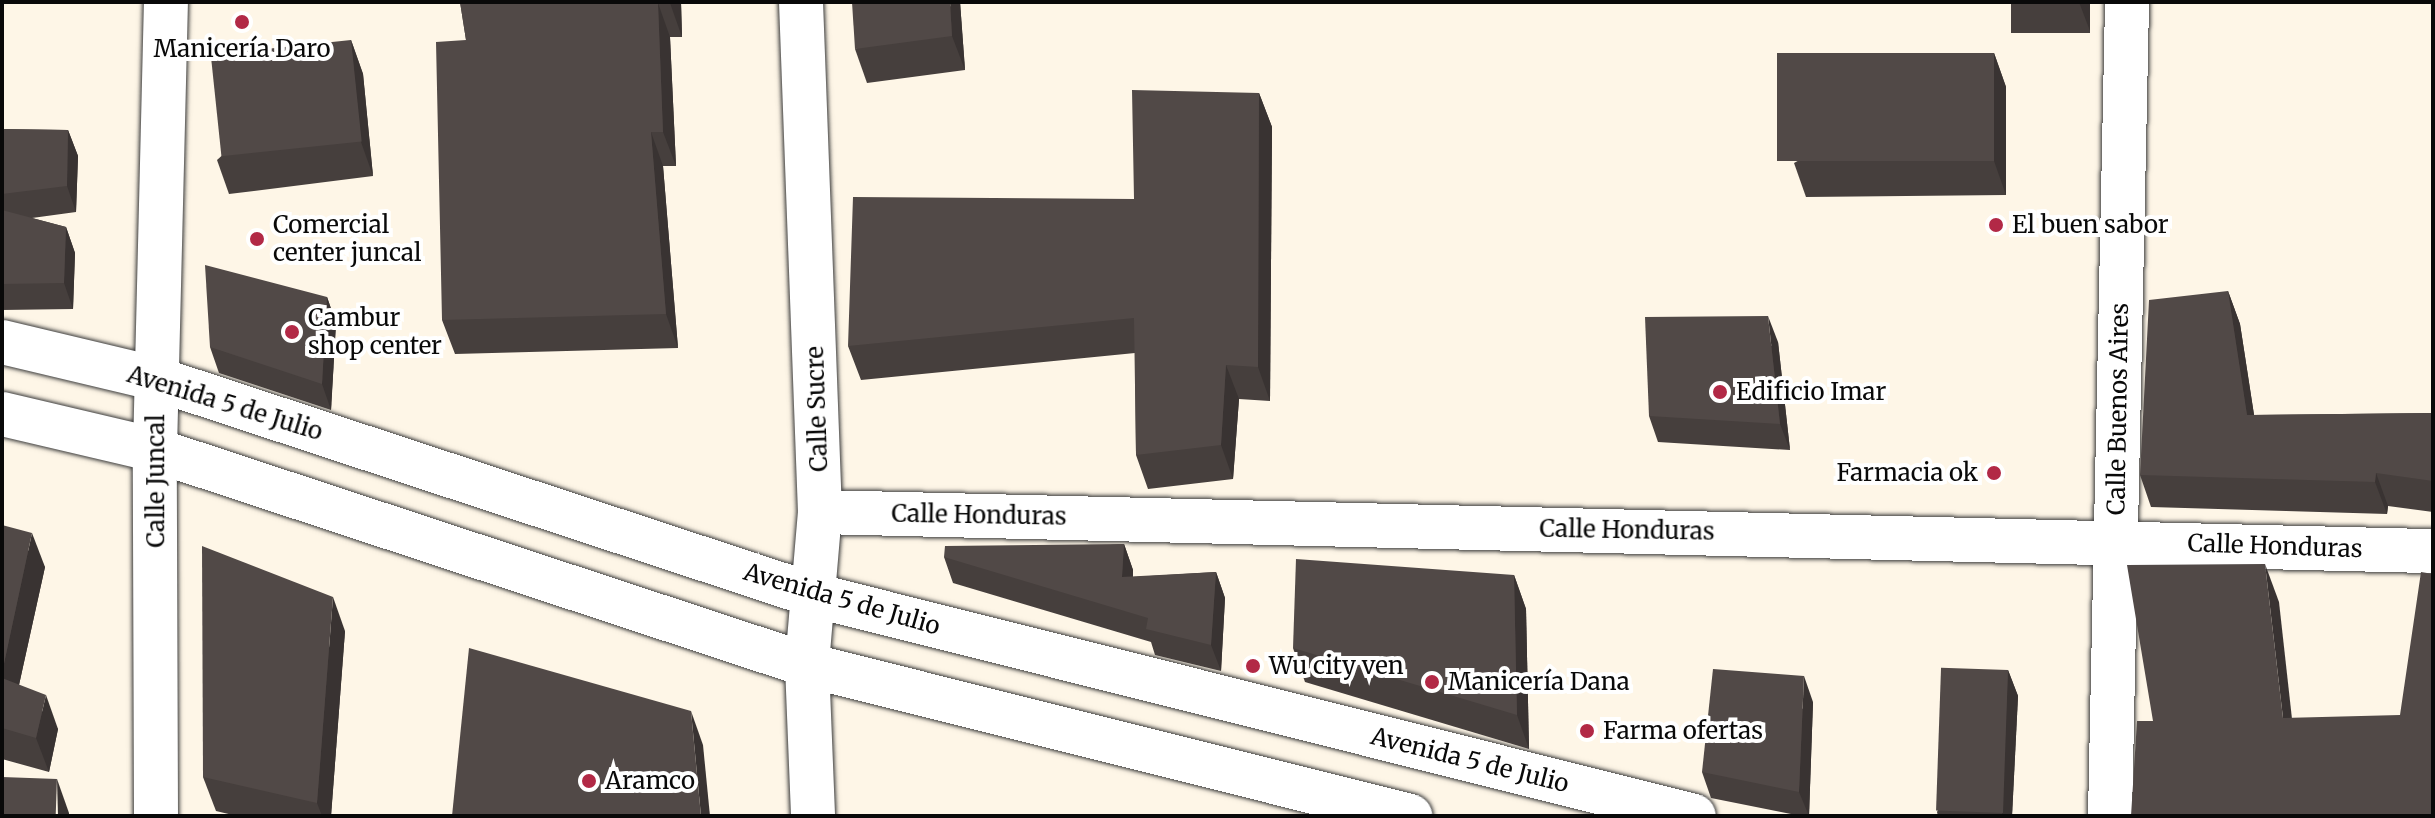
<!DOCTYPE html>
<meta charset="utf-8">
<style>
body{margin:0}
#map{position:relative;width:2435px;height:818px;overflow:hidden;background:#fef6e7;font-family:Merriweather,serif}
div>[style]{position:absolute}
.roads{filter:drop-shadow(0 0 2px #3c3c3c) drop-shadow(0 0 2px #3c3c3c)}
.minor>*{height:44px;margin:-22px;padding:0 22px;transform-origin:22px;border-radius:22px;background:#fff}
.wall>*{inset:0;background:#463f3d;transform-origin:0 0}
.shaded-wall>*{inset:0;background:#393332}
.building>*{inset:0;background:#514947;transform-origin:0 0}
.dots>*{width:22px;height:22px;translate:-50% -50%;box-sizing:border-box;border:4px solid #fff;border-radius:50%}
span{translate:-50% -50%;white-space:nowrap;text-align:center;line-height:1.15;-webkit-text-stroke:8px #fff;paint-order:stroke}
.poi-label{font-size:24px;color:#090909}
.left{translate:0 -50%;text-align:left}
.right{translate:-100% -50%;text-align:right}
.street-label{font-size:24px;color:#090909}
.frame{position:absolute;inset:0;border:4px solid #090909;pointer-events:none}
</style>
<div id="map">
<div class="roads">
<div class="minor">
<i style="left:801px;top:2px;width:510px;rotate:87.87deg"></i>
<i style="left:820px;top:512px;width:154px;rotate:94.9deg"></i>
<i style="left:807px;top:665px;width:151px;rotate:87.7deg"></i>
<i style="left:2px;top:342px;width:159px;rotate:13.4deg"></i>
<i style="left:157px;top:379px;width:691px;rotate:18.23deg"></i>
<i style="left:813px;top:595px;width:908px;rotate:14.08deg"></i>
<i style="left:2px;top:414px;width:157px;rotate:13.2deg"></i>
<i style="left:155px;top:450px;width:687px;rotate:18.25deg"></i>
<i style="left:807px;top:665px;width:622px;rotate:14.06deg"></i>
<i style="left:820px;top:512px;width:1613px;rotate:1.39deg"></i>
<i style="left:156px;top:816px;width:366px;rotate:-90.2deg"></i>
<i style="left:155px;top:450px;width:448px;rotate:-88.6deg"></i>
<i style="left:2110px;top:816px;width:814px;rotate:-88.8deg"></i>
</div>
</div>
<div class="wall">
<i style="clip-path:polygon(460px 2px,681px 2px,682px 37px,670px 37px,676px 166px,663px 166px,678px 348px,455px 354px,442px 320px,466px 40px)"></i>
<i style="clip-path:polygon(960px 2px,965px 70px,867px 83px,855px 49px)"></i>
<i style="left:2011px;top:2px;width:79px;height:31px"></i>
<i style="clip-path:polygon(351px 40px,363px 74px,373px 176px,229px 194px,217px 160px)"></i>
<i style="clip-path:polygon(1994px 53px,2006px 87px,2006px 195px,1806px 197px,1794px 163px)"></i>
<i style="clip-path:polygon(1259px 93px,1272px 127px,1270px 401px,1239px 399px,1233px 479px,1148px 489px,1136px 455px,1135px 353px,861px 380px,848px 346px,1134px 199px)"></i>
<i style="clip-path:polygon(2px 129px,68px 130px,78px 156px,76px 212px,32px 218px,66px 227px,75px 253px,73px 309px,2px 310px)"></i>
<i style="clip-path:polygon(2228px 291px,2240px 324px,2254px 415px,2433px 413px,2433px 512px,2388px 506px,2387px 514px,2151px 507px,2140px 475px)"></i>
<i style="clip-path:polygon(327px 297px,336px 323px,331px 410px,219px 373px,210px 347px)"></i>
<i style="clip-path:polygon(1778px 342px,1790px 450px,1658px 442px,1649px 416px)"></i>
<i style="clip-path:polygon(2px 525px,45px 567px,19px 685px,58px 729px,49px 772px,2px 759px)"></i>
<i style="clip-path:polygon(1124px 544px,1133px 570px,1133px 577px,1216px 572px,1225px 598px,1221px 671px,1155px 655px,1151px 642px,953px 583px,944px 557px)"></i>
<i style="clip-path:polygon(1514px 575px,1526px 609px,1529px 749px,1305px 682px,1293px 648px)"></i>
<i style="clip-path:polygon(345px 631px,331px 816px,237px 816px,216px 811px,203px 777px)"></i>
<i style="clip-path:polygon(2008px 670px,2018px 696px,2012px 816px,1938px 816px,1937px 812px)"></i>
<i style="clip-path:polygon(1813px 702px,1809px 816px,1801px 816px,1711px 798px,1702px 772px)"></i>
</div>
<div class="shaded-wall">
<i style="clip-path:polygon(670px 2px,681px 2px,682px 37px,670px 3px)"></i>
<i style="clip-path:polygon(950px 2px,960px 2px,965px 70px,952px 36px)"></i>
<i style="clip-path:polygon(2079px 2px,2090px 2px,2090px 31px)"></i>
<i style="clip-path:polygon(658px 3px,670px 37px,676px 166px,663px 132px)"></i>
<i style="clip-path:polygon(351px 40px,363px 74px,373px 176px,361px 142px)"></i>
<i style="clip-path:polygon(1994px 53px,2006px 87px,2006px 195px,1994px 161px)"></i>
<i style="clip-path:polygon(1259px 93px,1272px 127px,1270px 401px,1258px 367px)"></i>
<i style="clip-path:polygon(68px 130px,78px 156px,76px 212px,67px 186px)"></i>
<i style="clip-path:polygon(651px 132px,663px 166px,678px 348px,666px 314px)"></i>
<i style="clip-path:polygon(66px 227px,75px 253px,73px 309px,64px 283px)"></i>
<i style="clip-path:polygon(2228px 291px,2240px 324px,2259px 447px,2247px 415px)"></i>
<i style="clip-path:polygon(327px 297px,336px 323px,331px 410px,322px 384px)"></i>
<i style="clip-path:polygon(1768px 316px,1778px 342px,1790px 450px,1780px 424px)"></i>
<i style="clip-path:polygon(1226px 365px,1239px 399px,1233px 479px,1221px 445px)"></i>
<i style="clip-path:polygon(2376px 473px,2388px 506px,2387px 514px,2375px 482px)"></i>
<i style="clip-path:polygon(32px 533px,45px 567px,13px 712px,2px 681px,2px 673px)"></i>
<i style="clip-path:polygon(1124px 544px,1133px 570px,1131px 604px,1122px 577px)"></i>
<i style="clip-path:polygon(2265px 564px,2279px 602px,2296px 755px,2283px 718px)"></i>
<i style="clip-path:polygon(1216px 572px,1225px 598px,1221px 671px,1211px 645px)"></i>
<i style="clip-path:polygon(1514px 575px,1526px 609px,1529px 749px,1517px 715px)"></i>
<i style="clip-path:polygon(333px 597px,345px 631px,331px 816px,322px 816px,317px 803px)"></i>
<i style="clip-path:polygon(2008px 670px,2018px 696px,2012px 816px,2003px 816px,2002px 813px)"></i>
<i style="clip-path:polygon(1804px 676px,1813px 702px,1809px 816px,1799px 792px)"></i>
<i style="clip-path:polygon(46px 695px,58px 729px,49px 772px,36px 738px)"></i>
<i style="clip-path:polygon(691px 711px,703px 745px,710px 816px,701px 816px)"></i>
<i style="clip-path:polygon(57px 779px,69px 813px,69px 816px,58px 816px)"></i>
</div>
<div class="building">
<i style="clip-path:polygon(460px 2px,670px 2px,658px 3px,663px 132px,651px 132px,666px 314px,442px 320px,436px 42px,466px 40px)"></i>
<i style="clip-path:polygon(852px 2px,950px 2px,952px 36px,855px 49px)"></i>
<i style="left:351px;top:40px;width:102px;height:141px;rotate:84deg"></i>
<i style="left:1994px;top:53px;width:108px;height:217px;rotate:90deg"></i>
<i style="clip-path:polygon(1132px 90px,1259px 93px,1258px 367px,1226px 365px,1221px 445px,1136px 455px,1134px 318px,848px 346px,853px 197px,1134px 199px)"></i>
<i style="clip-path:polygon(2px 129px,68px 130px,67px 186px,2px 194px)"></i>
<i style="clip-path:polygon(2px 210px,66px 227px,64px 283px,2px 284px)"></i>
<i style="clip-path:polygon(205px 265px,327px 297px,322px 384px,210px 347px)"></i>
<i style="clip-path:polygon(2228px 291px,2247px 415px,2433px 413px,2433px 481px,2376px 473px,2375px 482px,2140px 475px,2149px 300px)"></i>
<i style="clip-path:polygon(1768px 316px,1780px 424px,1649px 416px,1645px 317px)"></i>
<i style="clip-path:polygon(2px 525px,32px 533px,2px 673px)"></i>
<i style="clip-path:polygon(1124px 544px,1122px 577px,1216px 572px,1211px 645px,1146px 629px,1148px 618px,944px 557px,945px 546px)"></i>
<i style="clip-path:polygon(202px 546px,333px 597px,317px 803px,203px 777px)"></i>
<i style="clip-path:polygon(1296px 559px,1514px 575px,1517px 715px,1293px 648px)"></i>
<i style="clip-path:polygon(2265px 564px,2283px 718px,2400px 715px,2421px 572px,2433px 574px,2433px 816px,2131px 816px,2137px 721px,2153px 721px,2127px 565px)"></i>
<i style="clip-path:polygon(469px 648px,691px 711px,701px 816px,452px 816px)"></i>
<i style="clip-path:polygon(1713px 669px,1804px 676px,1799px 792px,1702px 772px)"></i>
<i style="left:2008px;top:670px;width:143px;height:67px;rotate:92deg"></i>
<i style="clip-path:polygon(2px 678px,46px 695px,36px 738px,2px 728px)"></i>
<i style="left:2px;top:777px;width:55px;height:39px;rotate:2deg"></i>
</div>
<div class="dots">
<i style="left:242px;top:22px;background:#b22946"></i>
<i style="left:1996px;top:225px;background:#b22946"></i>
<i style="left:257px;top:239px;background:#b22946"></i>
<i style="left:292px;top:332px;background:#b22946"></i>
<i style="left:1720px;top:392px;background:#b22946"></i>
<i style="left:1994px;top:473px;background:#b22946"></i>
<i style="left:1253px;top:666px;background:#b22946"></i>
<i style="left:1432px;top:682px;background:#b22946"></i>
<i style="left:1587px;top:731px;background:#b22946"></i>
<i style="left:589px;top:781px;background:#b22946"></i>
</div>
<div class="poi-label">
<span style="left:242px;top:49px">Manicería Daro</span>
<span class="left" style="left:273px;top:239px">Comercial<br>center juncal</span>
<span class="left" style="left:2012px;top:225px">El buen sabor</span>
<span class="left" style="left:308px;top:332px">Cambur<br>shop center</span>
<span class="left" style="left:1736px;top:392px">Edificio Imar</span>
<span class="right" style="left:1978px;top:473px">Farmacia ok</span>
<span class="left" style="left:1269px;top:666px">Wu city ven</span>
<span class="left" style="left:1448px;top:682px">Manicería Dana</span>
<span class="left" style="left:1603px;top:731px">Farma ofertas</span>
<span class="left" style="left:605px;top:781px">Aramco</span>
</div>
<div class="street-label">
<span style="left:225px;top:403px;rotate:17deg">Avenida 5 de Julio</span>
<span style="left:817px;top:409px;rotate:-92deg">Calle Sucre</span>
<span style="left:2118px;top:409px;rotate:-89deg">Calle Buenos Aires</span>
<span style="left:156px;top:481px;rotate:-90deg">Calle Juncal</span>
<span style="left:979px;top:515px;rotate:1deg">Calle Honduras</span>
<span style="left:1627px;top:530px;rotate:1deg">Calle Honduras</span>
<span style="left:2275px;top:546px;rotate:2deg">Calle Honduras</span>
<span style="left:842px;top:599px;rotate:16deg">Avenida 5 de Julio</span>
<span style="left:1470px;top:760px;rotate:14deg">Avenida 5 de Julio</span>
</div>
<div class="frame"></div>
</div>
